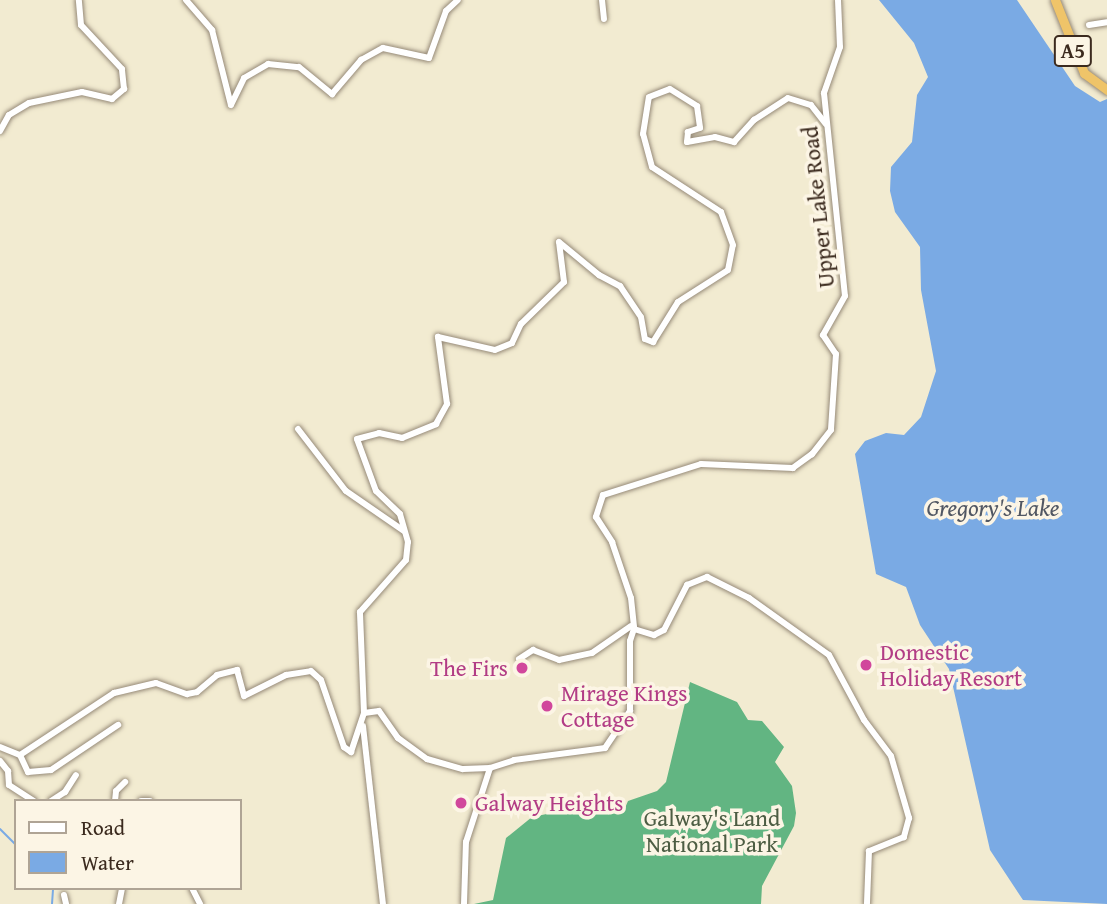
<!DOCTYPE html>
<style>
body{margin:0}
#map{position:relative;width:1107px;height:904px;overflow:hidden;background:#f2ebd1;font-family:"Gentium Book Plus",serif}
div>[style]{position:absolute}
.forest>*{inset:0;background:#62b582}
.water>*{inset:0;background:#7aaae4}
.stream>*{height:2px;margin:-1px;padding:0 1px;transform-origin:1px;border-radius:1px;background:#7aaae4}
.roads{filter:drop-shadow(0 0 2px #968a78) drop-shadow(0 0 2px #968a78)}
.minor>*{height:6px;margin:-3px;padding:0 3px;transform-origin:3px;border-radius:3px;background:#fff}
.highway>*{height:9px;margin:-4.5px;padding:0 4.5px;transform-origin:4.5px;border-radius:4.5px;background:#efc469}
.dots>*{width:19px;height:19px;translate:-50% -50%;box-sizing:border-box;border:4px solid #fcf5e5;border-radius:50%}
span{translate:-50% -50%;white-space:nowrap;text-align:center;line-height:1.15;-webkit-text-stroke:7px #fcf5e5;paint-order:stroke}
.shield-label span{padding:2px 5px;background:#fcf5e5;border:2px solid;border-radius:5px;-webkit-text-stroke-width:0}
.shield-label{font-size:21px;color:#3b2a1e;font-weight:700}
.street-label{font-size:23px;color:#3b2a1e}
.hotel-label{font-size:23px;color:#b23c85}
.left{translate:0 -50%;text-align:left}
.right{translate:-100% -50%;text-align:right}
.park-label{font-size:23px;color:#4d5d43}
.water-label{font-size:24px;color:#515763;font-style:italic}
.legend{position:absolute;left:14px;top:799px;width:228px;height:91px;box-sizing:border-box;background:#fcf5e5;border:2px solid #afa495;margin:0;padding:9px 12px;list-style:none;font-size:21px;color:#3b2a1e}
.legend li{display:flex;align-items:center;gap:14px;height:35px}
.legend b{width:35px;border:2px solid #afa495}
</style>
<div id="map">
<div class="forest">
<i style="clip-path:polygon(690px 682px,737px 702px,748px 720px,762px 721px,784px 747px,775px 762px,792px 786px,796px 813px,794px 826px,762px 886px,761px 904px,474px 904px,493px 900px,506px 838px,532px 817px,576px 808px,625px 808px,628px 801px,657px 791px,666px 782px)"></i>
</div>
<div class="water">
<i style="clip-path:polygon(879px 0,1017px 0,1075px 86px,1100px 102px,1107px 99px,1107px 904px,1023px 900px,990px 850px,949px 669px,920px 625px,906px 587px,876px 574px,855px 454px,865px 441px,886px 433px,904px 435px,921px 417px,936px 371px,921px 290px,920px 247px,895px 212px,890px 191px,891px 167px,912px 142px,917px 95px,928px 77px,914px 43px)"></i>
</div>
<div class="stream">
<i style="left:0;top:829px;width:23px;rotate:45deg"></i>
<i style="left:52px;top:904px;width:16px;rotate:-86deg"></i>
</div>
<div class="roads">
<div class="minor">
<i style="left:186px;top:0;width:40px;rotate:49deg"></i>
<i style="left:212px;top:30px;width:77px;rotate:75.8deg"></i>
<i style="left:602px;top:0;width:19px;rotate:84deg"></i>
<i style="left:838px;top:0;width:47px;rotate:87.6deg"></i>
<i style="left:840px;top:47px;width:49px;rotate:109.2deg"></i>
<i style="left:824px;top:93px;width:204px;rotate:84.1deg"></i>
<i style="left:845px;top:296px;width:45px;rotate:119.4deg"></i>
<i style="left:823px;top:335px;width:23px;rotate:56deg"></i>
<i style="left:836px;top:354px;width:76px;rotate:93.8deg"></i>
<i style="left:831px;top:430px;width:31px;rotate:128deg"></i>
<i style="left:812px;top:454px;width:24px;rotate:144deg"></i>
<i style="left:793px;top:468px;width:92px;rotate:-177.5deg"></i>
<i style="left:701px;top:464px;width:103px;rotate:162.4deg"></i>
<i style="left:603px;top:495px;width:23px;rotate:108deg"></i>
<i style="left:596px;top:517px;width:30px;rotate:57deg"></i>
<i style="left:612px;top:542px;width:59px;rotate:71.3deg"></i>
<i style="left:631px;top:598px;width:31px;rotate:84deg"></i>
<i style="left:634px;top:629px;width:21px;rotate:17deg"></i>
<i style="left:654px;top:635px;width:11px;rotate:-27deg"></i>
<i style="left:664px;top:630px;width:51px;rotate:-62.9deg"></i>
<i style="left:687px;top:585px;width:22px;rotate:-22deg"></i>
<i style="left:707px;top:577px;width:47px;rotate:26.6deg"></i>
<i style="left:749px;top:598px;width:98px;rotate:35.5deg"></i>
<i style="left:829px;top:655px;width:74px;rotate:61.7deg"></i>
<i style="left:864px;top:720px;width:45px;rotate:53.1deg"></i>
<i style="left:891px;top:756px;width:65px;rotate:73.8deg"></i>
<i style="left:909px;top:818px;width:20px;rotate:105deg"></i>
<i style="left:904px;top:837px;width:38px;rotate:158deg"></i>
<i style="left:869px;top:851px;width:53px;rotate:92.2deg"></i>
<i style="left:1089px;top:25px;width:18px;rotate:-9deg"></i>
<i style="left:231px;top:105px;width:30px;rotate:-64deg"></i>
<i style="left:244px;top:78px;width:28px;rotate:-30deg"></i>
<i style="left:268px;top:64px;width:31px;rotate:6deg"></i>
<i style="left:299px;top:67px;width:43px;rotate:39.3deg"></i>
<i style="left:332px;top:94px;width:45px;rotate:-49.5deg"></i>
<i style="left:361px;top:60px;width:25px;rotate:-29deg"></i>
<i style="left:383px;top:48px;width:47px;rotate:12.3deg"></i>
<i style="left:429px;top:58px;width:50px;rotate:-70.1deg"></i>
<i style="left:446px;top:11px;width:16px;rotate:-43deg"></i>
<i style="left:0;top:131px;width:18px;rotate:-61deg"></i>
<i style="left:9px;top:115px;width:23px;rotate:-31deg"></i>
<i style="left:29px;top:103px;width:54px;rotate:-11.7deg"></i>
<i style="left:82px;top:92px;width:31px;rotate:13deg"></i>
<i style="left:112px;top:99px;width:16px;rotate:-40deg"></i>
<i style="left:124px;top:89px;width:20px;rotate:-96deg"></i>
<i style="left:122px;top:69px;width:60px;rotate:-133deg"></i>
<i style="left:81px;top:25px;width:25px;rotate:-95deg"></i>
<i style="left:559px;top:242px;width:52px;rotate:39.5deg"></i>
<i style="left:599px;top:275px;width:24px;rotate:28deg"></i>
<i style="left:620px;top:286px;width:37px;rotate:56deg"></i>
<i style="left:641px;top:317px;width:22px;rotate:80deg"></i>
<i style="left:645px;top:339px;width:9px;rotate:21deg"></i>
<i style="left:653px;top:342px;width:47px;rotate:-58deg"></i>
<i style="left:678px;top:302px;width:59px;rotate:-32.6deg"></i>
<i style="left:728px;top:270px;width:25px;rotate:-79deg"></i>
<i style="left:733px;top:245px;width:35px;rotate:-110deg"></i>
<i style="left:721px;top:212px;width:82px;rotate:-146.9deg"></i>
<i style="left:652px;top:167px;width:34px;rotate:-105deg"></i>
<i style="left:643px;top:134px;width:37px;rotate:-81deg"></i>
<i style="left:649px;top:97px;width:22px;rotate:-21deg"></i>
<i style="left:670px;top:89px;width:32px;rotate:32deg"></i>
<i style="left:697px;top:106px;width:22px;rotate:82deg"></i>
<i style="left:700px;top:128px;width:13px;rotate:162deg"></i>
<i style="left:688px;top:132px;width:10px;rotate:96deg"></i>
<i style="left:687px;top:142px;width:28px;rotate:-10deg"></i>
<i style="left:715px;top:137px;width:20px;rotate:15deg"></i>
<i style="left:734px;top:142px;width:30px;rotate:-48deg"></i>
<i style="left:754px;top:120px;width:40px;rotate:-32.9deg"></i>
<i style="left:788px;top:98px;width:24px;rotate:17deg"></i>
<i style="left:811px;top:105px;width:24px;rotate:52deg"></i>
<i style="left:298px;top:429px;width:78px;rotate:52.3deg"></i>
<i style="left:346px;top:491px;width:70px;rotate:34.6deg"></i>
<i style="left:519px;top:659px;width:17px;rotate:-33deg"></i>
<i style="left:533px;top:650px;width:28px;rotate:21deg"></i>
<i style="left:559px;top:660px;width:34px;rotate:-12deg"></i>
<i style="left:592px;top:653px;width:47px;rotate:-34.7deg"></i>
<i style="left:364px;top:713px;width:101px;rotate:-92.3deg"></i>
<i style="left:360px;top:612px;width:69px;rotate:-48.5deg"></i>
<i style="left:406px;top:560px;width:18px;rotate:-84deg"></i>
<i style="left:408px;top:542px;width:29px;rotate:-106deg"></i>
<i style="left:400px;top:514px;width:33px;rotate:-136deg"></i>
<i style="left:376px;top:491px;width:55px;rotate:-110.1deg"></i>
<i style="left:357px;top:439px;width:23px;rotate:-15deg"></i>
<i style="left:379px;top:433px;width:24px;rotate:12deg"></i>
<i style="left:402px;top:438px;width:37px;rotate:-22deg"></i>
<i style="left:436px;top:424px;width:23px;rotate:-61deg"></i>
<i style="left:447px;top:404px;width:68px;rotate:-97.7deg"></i>
<i style="left:438px;top:337px;width:58px;rotate:12.8deg"></i>
<i style="left:495px;top:350px;width:18px;rotate:-22deg"></i>
<i style="left:512px;top:343px;width:21px;rotate:-65deg"></i>
<i style="left:521px;top:324px;width:60px;rotate:-44.3deg"></i>
<i style="left:564px;top:282px;width:40px;rotate:-97.1deg"></i>
<i style="left:363px;top:726px;width:179px;rotate:83.6deg"></i>
<i style="left:0;top:747px;width:22px;rotate:22deg"></i>
<i style="left:20px;top:755px;width:19px;rotate:65deg"></i>
<i style="left:28px;top:772px;width:23px;rotate:-5deg"></i>
<i style="left:51px;top:770px;width:81px;rotate:-33.9deg"></i>
<i style="left:20px;top:755px;width:113px;rotate:-33.4deg"></i>
<i style="left:114px;top:693px;width:43px;rotate:-13.4deg"></i>
<i style="left:156px;top:683px;width:33px;rotate:20deg"></i>
<i style="left:187px;top:694px;width:10px;rotate:-11deg"></i>
<i style="left:197px;top:692px;width:26px;rotate:-40deg"></i>
<i style="left:217px;top:675px;width:21px;rotate:-14deg"></i>
<i style="left:237px;top:670px;width:27px;rotate:75deg"></i>
<i style="left:244px;top:696px;width:47px;rotate:-26.6deg"></i>
<i style="left:286px;top:675px;width:25px;rotate:-9deg"></i>
<i style="left:311px;top:671px;width:13px;rotate:42deg"></i>
<i style="left:321px;top:680px;width:71px;rotate:71.1deg"></i>
<i style="left:344px;top:747px;width:9px;rotate:36deg"></i>
<i style="left:351px;top:752px;width:41px;rotate:-71.6deg"></i>
<i style="left:364px;top:713px;width:15px;rotate:-8deg"></i>
<i style="left:379px;top:711px;width:33px;rotate:55deg"></i>
<i style="left:398px;top:738px;width:36px;rotate:36deg"></i>
<i style="left:427px;top:759px;width:37px;rotate:16deg"></i>
<i style="left:463px;top:769px;width:27px;rotate:-2deg"></i>
<i style="left:0;top:761px;width:13px;rotate:51deg"></i>
<i style="left:8px;top:771px;width:14px;rotate:86deg"></i>
<i style="left:9px;top:785px;width:30px;rotate:33deg"></i>
<i style="left:51px;top:801px;width:17px;rotate:-33deg"></i>
<i style="left:65px;top:792px;width:20px;rotate:-57deg"></i>
<i style="left:115px;top:801px;width:10px;rotate:-84deg"></i>
<i style="left:116px;top:791px;width:13px;rotate:-45deg"></i>
<i style="left:141px;top:801px;width:9px"></i>
<i style="left:192px;top:888px;width:18px;rotate:63deg"></i>
<i style="left:64px;top:895px;width:9px;rotate:77deg"></i>
<i style="left:119px;top:904px;width:16px;rotate:-79deg"></i>
<i style="left:464px;top:904px;width:62px;rotate:-88.2deg"></i>
<i style="left:466px;top:842px;width:78px;rotate:-72deg"></i>
<i style="left:490px;top:768px;width:25px;rotate:-18deg"></i>
<i style="left:514px;top:760px;width:92px;rotate:-7.5deg"></i>
<i style="left:605px;top:748px;width:45px;rotate:-56deg"></i>
<i style="left:630px;top:711px;width:70px;rotate:-90deg"></i>
<i style="left:630px;top:641px;width:13px;rotate:-72deg"></i>
</div>
<div class="highway">
<i style="left:1055px;top:0;width:79px;rotate:68.3deg"></i>
<i style="left:1084px;top:73px;width:29px;rotate:36deg"></i>
</div>
</div>
<div class="dots">
<i style="left:866px;top:665px;background:#d1479c"></i>
<i style="left:522px;top:668px;background:#d1479c"></i>
<i style="left:547px;top:706px;background:#d1479c"></i>
<i style="left:461px;top:803px;background:#d1479c"></i>
</div>
<div class="shield-label">
<span style="left:1073px;top:51px">A5</span>
</div>
<div class="street-label">
<span style="left:818px;top:207px;rotate:-96deg">Upper Lake Road</span>
</div>
<div class="hotel-label">
<span class="left" style="left:880px;top:665px">Domestic<br>Holiday Resort</span>
<span class="right" style="left:508px;top:668px">The Firs</span>
<span class="left" style="left:561px;top:706px">Mirage Kings<br>Cottage</span>
<span class="left" style="left:475px;top:803px">Galway Heights</span>
</div>
<div class="park-label">
<span style="left:712px;top:831px">Galway's Land<br>National Park</span>
</div>
<div class="water-label">
<span style="left:993px;top:508px">Gregory's Lake</span>
</div>
<ul class="legend">
<li><b style="height:9px;background:#fff"></b>Road</li>
<li><b style="height:19px;background:#7aaae4"></b>Water</li>
</ul>
</div>
